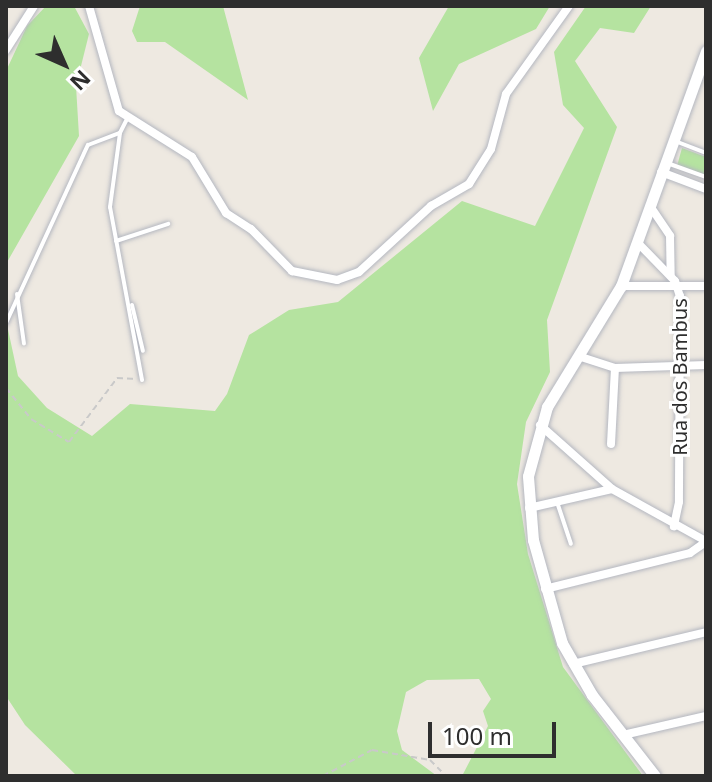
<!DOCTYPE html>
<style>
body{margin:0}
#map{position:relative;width:712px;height:782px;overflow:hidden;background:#eee9e1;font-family:"Noto Sans",sans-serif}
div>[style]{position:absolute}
.green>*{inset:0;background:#b5e3a0}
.path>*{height:2px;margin-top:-1px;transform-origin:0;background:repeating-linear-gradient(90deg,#c9c9c9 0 6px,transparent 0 10px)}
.roads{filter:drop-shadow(0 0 2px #b4b7c0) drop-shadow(0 0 2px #b4b7c0)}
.lane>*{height:4px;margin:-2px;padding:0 2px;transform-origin:2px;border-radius:2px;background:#fff}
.street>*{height:8px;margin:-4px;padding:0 4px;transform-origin:4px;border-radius:4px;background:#fff}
.secondary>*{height:11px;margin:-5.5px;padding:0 5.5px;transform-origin:5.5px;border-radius:5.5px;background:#fff}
span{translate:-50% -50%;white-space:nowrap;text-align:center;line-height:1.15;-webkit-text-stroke:6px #fff;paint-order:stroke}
.street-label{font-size:20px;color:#2e2e2e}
.frame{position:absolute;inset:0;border:8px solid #2e2e2e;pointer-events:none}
.north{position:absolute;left:24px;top:24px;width:80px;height:80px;-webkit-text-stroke:6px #fff;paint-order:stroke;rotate:135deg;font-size:22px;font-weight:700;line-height:32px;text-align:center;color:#2e2e2e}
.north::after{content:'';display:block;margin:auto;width:28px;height:36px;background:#2e2e2e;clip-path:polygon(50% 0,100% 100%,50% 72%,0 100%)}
.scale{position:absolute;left:428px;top:722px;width:128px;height:36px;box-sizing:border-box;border:4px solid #2e2e2e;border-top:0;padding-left:10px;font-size:24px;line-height:28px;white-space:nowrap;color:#2e2e2e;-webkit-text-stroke:6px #fff;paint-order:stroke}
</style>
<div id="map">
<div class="green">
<i style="clip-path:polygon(46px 6px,74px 6px,89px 34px,76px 86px,79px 136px,6px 264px,6px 71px,27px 26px)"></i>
<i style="clip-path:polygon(140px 6px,223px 6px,248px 100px,165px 42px,137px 42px,132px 31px)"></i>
<i style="clip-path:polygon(449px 6px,550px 6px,536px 29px,459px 64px,433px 111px,419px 58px)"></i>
<i style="clip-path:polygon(586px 6px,651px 6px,634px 33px,600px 28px,575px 61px,617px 127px,547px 320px,550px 372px,526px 422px,517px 484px,528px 554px,563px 667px,643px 776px,462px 776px,488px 726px,483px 711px,491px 699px,479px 679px,427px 680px,406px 692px,397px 731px,402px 750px,437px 776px,77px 776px,25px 725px,6px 696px,6px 320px,18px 376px,47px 408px,92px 436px,130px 404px,215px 411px,227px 394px,249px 335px,289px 310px,338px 302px,462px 201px,535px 226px,584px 128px,563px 105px,554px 52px)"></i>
<i style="clip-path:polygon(682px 148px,706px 157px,704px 175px,677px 166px)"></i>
</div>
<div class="path">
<i style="left:6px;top:388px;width:40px;rotate:51deg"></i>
<i style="left:31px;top:419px;width:44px;rotate:31.2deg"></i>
<i style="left:69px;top:442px;width:80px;rotate:-53.1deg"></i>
<i style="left:117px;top:378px;width:20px;rotate:3deg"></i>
<i style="left:323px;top:776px;width:55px;rotate:-28deg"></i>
<i style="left:372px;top:750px;width:59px;rotate:9.8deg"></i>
<i style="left:430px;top:760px;width:23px;rotate:45deg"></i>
</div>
<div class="roads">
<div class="lane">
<i style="left:127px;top:119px;width:16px;rotate:117deg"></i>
<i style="left:120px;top:133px;width:75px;rotate:97.7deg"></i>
<i style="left:110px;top:207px;width:176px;rotate:79.5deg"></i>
<i style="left:675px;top:141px;width:33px;rotate:21deg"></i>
<i style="left:667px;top:163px;width:41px;rotate:19.7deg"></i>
<i style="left:116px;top:241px;width:55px;rotate:-18.1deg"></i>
<i style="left:17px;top:294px;width:50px;rotate:82deg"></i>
<i style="left:132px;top:305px;width:47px;rotate:76.6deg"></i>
<i style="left:6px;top:323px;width:196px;rotate:-65.3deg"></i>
<i style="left:88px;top:145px;width:34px;rotate:-21deg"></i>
<i style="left:557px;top:502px;width:44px;rotate:71.6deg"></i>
</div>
<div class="street">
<i style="left:89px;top:6px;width:109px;rotate:74.1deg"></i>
<i style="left:119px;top:111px;width:86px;rotate:32.2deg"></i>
<i style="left:192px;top:157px;width:66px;rotate:58.7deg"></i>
<i style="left:226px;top:213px;width:30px;rotate:33deg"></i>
<i style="left:251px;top:229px;width:59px;rotate:45.7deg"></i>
<i style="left:292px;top:271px;width:46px;rotate:11.3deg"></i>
<i style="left:337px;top:280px;width:23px;rotate:-20deg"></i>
<i style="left:359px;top:272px;width:98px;rotate:-42.5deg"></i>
<i style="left:431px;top:206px;width:44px;rotate:-30.1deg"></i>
<i style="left:469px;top:184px;width:41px;rotate:-57.8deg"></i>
<i style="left:491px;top:149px;width:57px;rotate:-74.7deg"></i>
<i style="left:506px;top:94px;width:108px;rotate:-54.4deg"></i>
<i style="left:6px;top:50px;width:52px;rotate:-57.5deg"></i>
<i style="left:661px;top:172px;width:48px;rotate:20.7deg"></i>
<i style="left:650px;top:206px;width:36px;rotate:56deg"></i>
<i style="left:670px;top:236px;width:39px;rotate:89deg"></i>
<i style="left:638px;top:243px;width:53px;rotate:45.8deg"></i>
<i style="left:675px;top:281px;width:16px;rotate:72deg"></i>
<i style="left:680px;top:296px;width:206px;rotate:90.3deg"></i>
<i style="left:679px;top:502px;width:25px;rotate:102deg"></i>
<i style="left:621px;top:286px;width:85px"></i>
<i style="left:578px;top:356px;width:39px;rotate:18deg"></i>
<i style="left:615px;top:368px;width:91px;rotate:-1.9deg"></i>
<i style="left:540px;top:425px;width:96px;rotate:41.6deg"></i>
<i style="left:612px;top:489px;width:107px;rotate:29deg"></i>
<i style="left:611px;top:444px;width:76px;rotate:-87deg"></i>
<i style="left:529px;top:508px;width:85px;rotate:-12.9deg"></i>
<i style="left:545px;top:589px;width:149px;rotate:-13.9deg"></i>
<i style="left:690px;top:553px;width:19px;rotate:-35deg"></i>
<i style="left:573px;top:664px;width:137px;rotate:-13.5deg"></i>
<i style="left:623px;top:735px;width:85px;rotate:-12.9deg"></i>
</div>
<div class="secondary">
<i style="left:655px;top:776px;width:103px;rotate:-127.9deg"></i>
<i style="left:592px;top:695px;width:60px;rotate:-120deg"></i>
<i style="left:562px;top:643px;width:107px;rotate:-105.7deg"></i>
<i style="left:533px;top:540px;width:64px;rotate:-94.5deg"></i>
<i style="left:528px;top:476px;width:72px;rotate:-74.6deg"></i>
<i style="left:547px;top:407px;width:142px;rotate:-58.6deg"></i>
<i style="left:621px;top:286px;width:250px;rotate:-70.1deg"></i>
</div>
</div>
<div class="street-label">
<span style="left:679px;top:377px;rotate:-90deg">Rua dos Bambus</span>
</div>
<div class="frame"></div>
<div class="north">N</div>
<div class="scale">100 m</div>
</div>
